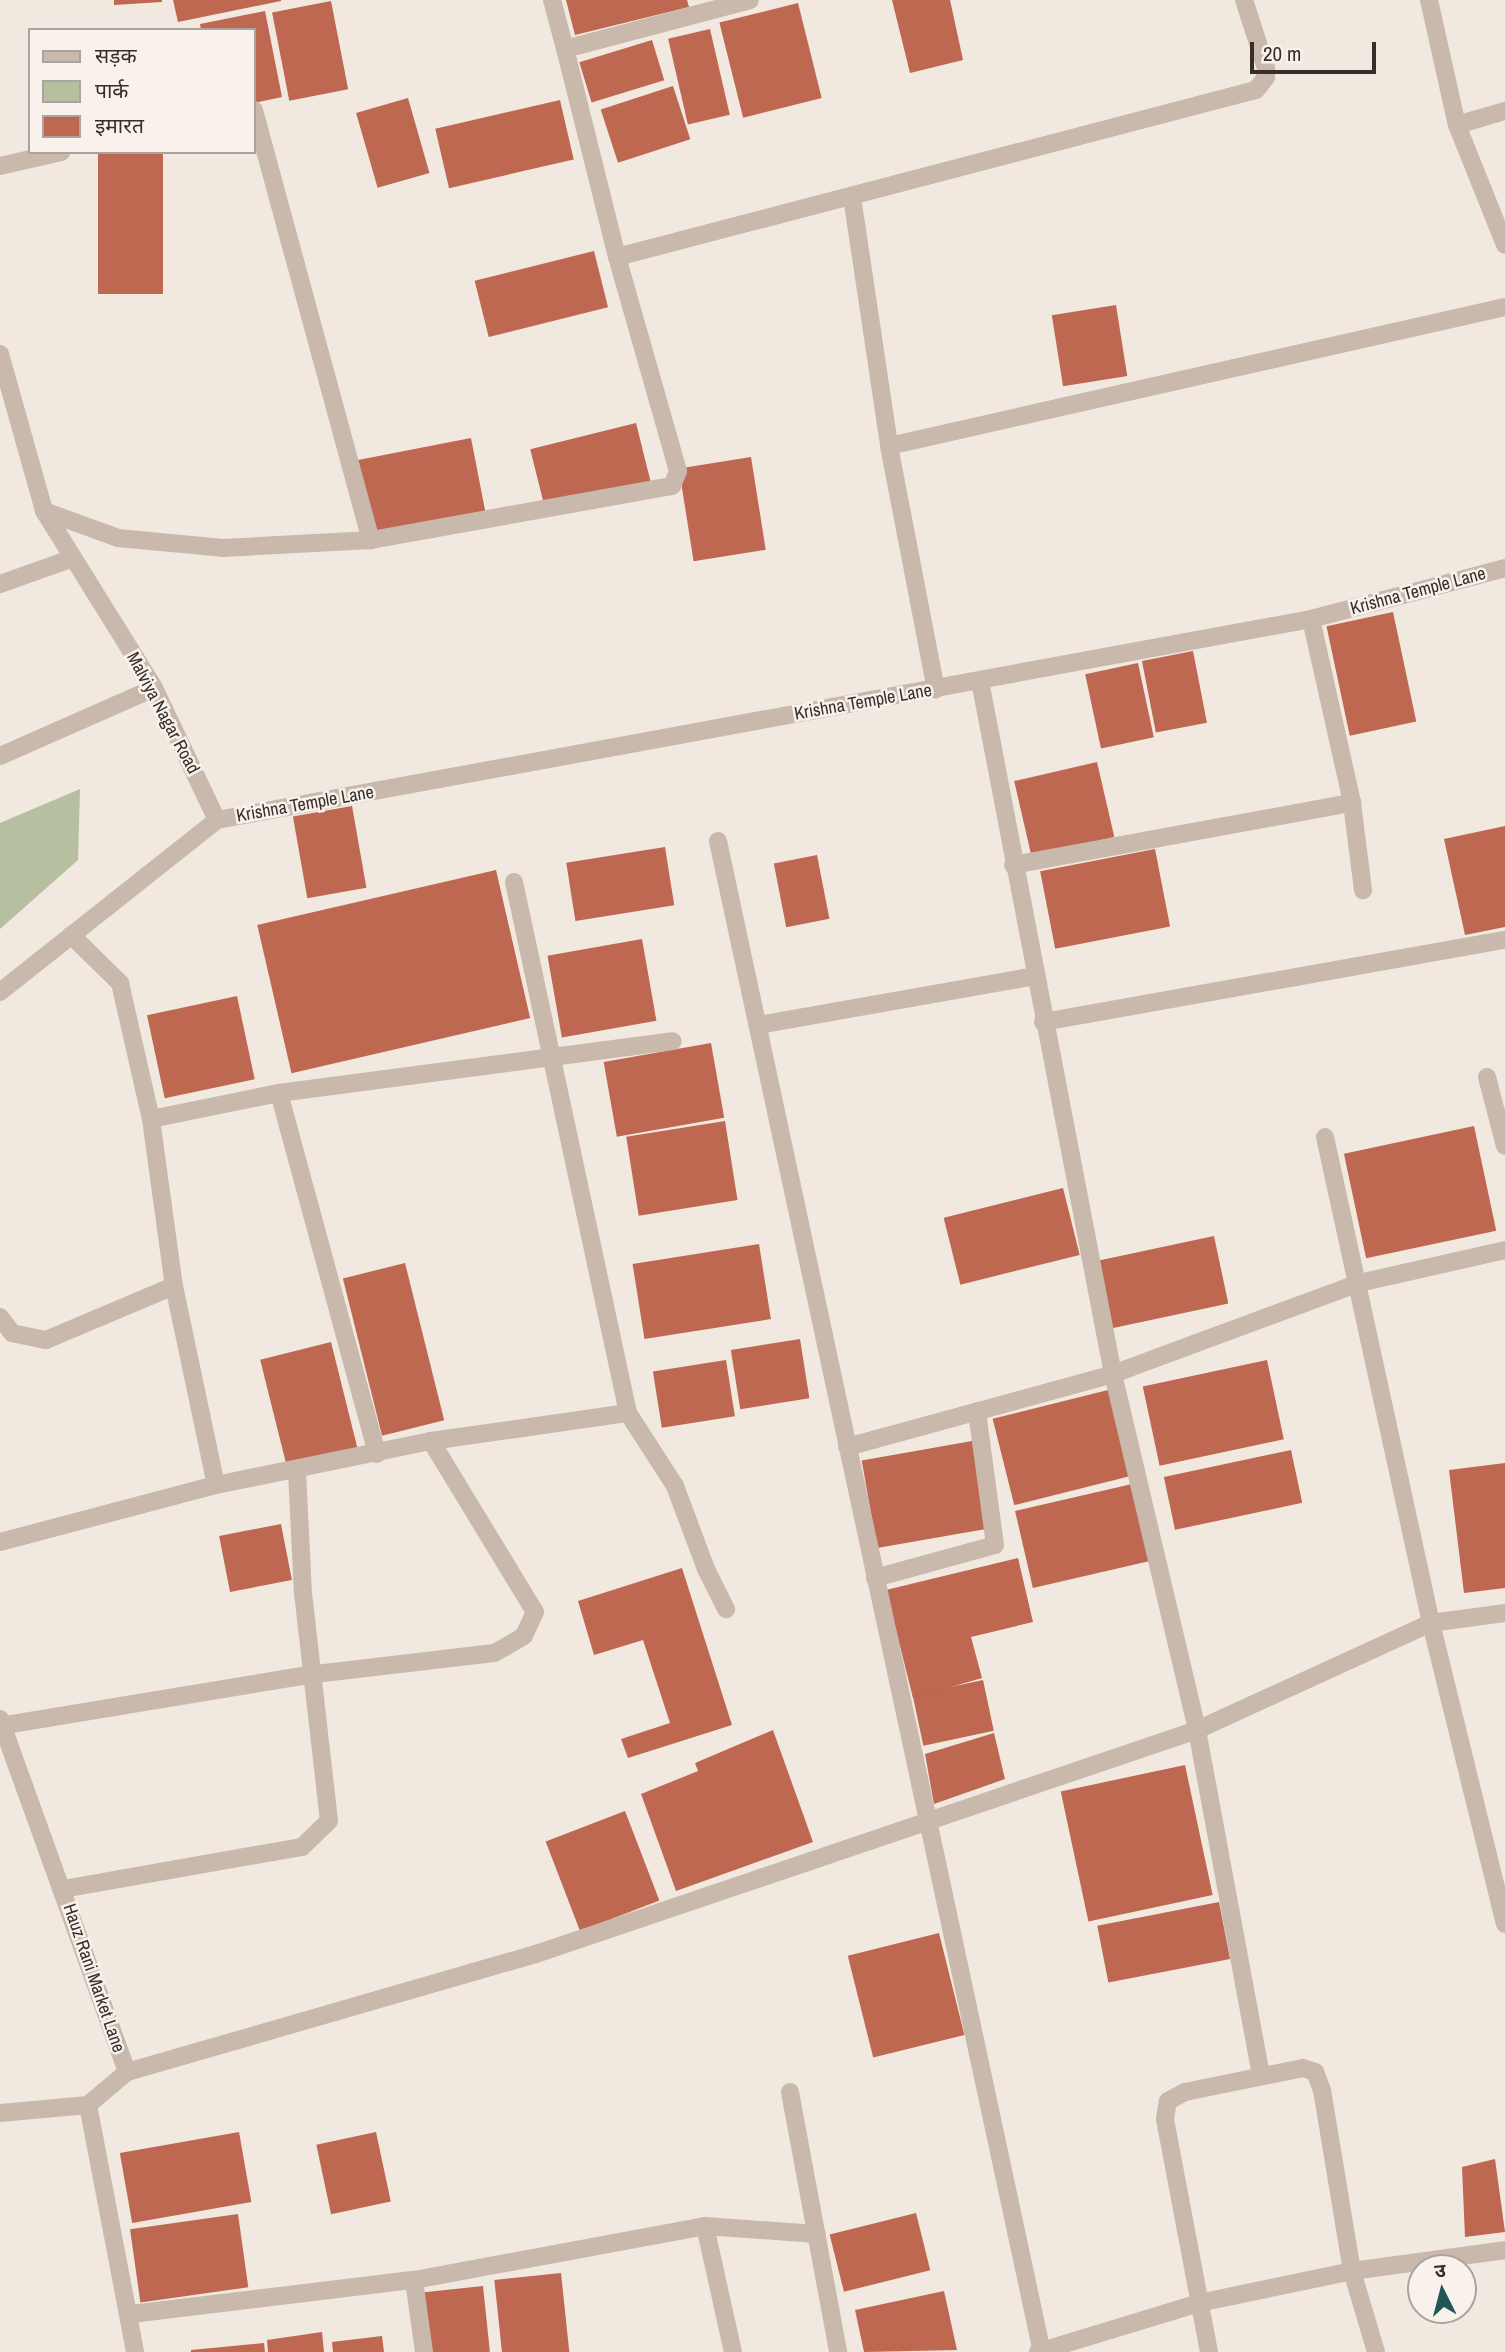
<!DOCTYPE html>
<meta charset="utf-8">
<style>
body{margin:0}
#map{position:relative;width:1505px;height:2352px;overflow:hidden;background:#f1e8df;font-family:"Archivo Narrow","Noto Sans Devanagari",sans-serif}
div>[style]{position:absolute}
.green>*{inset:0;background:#b6c0a0}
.building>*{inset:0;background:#be6751;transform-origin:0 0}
.street>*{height:18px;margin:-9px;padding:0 9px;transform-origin:9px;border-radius:9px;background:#c9b8ac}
span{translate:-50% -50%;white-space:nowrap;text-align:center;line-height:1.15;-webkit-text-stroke:5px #f9f2ec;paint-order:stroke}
.street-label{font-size:18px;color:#372e2a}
.legend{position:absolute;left:28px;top:28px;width:228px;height:126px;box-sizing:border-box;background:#f9f2ec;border:2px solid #aba49e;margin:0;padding:9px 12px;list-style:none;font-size:21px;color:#372e2a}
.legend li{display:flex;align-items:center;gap:14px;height:35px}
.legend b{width:35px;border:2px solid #aba49e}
.north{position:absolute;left:1407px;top:2254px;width:70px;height:70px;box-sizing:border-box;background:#f9f2ec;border:2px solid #aba49e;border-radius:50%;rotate:354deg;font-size:19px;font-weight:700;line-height:28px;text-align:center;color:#372e2a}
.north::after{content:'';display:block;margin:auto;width:24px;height:32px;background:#225557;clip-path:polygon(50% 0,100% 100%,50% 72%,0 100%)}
.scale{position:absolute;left:1250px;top:42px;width:126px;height:32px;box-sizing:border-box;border:4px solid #372e2a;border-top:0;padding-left:9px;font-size:21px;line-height:24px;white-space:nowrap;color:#372e2a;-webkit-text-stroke:5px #f9f2ec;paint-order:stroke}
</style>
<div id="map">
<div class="green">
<i style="clip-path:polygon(80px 789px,78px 860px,0 929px,0 823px)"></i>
</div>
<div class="building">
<i style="clip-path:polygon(114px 0,162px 0,162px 2px,114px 5px)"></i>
<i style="clip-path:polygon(173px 0,281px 0,281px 1px,178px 22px)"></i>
<i style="clip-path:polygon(566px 0,687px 0,689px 7px,575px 35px)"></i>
<i style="clip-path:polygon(892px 0,950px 0,963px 60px,910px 73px)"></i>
<i style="left:331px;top:1px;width:90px;height:60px;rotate:79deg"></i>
<i style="left:798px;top:3px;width:98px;height:81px;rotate:76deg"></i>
<i style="clip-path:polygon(265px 11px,282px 97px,254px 103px,254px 30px,201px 30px,200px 24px)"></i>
<i style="left:710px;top:29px;width:88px;height:43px;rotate:77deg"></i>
<i style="left:652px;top:40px;width:42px;height:76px;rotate:73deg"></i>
<i style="left:673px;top:86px;width:56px;height:76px;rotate:72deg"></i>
<i style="left:408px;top:98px;width:78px;height:54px;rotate:74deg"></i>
<i style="left:560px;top:100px;width:61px;height:128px;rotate:77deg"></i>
<i style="left:98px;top:152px;width:65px;height:142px"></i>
<i style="left:594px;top:251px;width:58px;height:123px;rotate:76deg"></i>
<i style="left:1116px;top:305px;width:72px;height:65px;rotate:81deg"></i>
<i style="left:636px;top:423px;width:63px;height:109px;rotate:76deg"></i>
<i style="left:471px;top:438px;width:76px;height:119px;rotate:79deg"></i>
<i style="left:751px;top:457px;width:94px;height:73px;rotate:81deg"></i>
<i style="left:1393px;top:612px;width:112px;height:68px;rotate:78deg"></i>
<i style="left:1193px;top:651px;width:73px;height:52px;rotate:79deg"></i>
<i style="left:1138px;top:663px;width:76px;height:54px;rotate:78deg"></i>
<i style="left:1097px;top:762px;width:77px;height:85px;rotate:77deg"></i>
<i style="left:352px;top:806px;width:83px;height:60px;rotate:80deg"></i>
<i style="clip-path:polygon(1505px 826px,1505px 927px,1465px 935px,1444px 839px)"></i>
<i style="left:665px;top:847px;width:59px;height:100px;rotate:81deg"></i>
<i style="left:1155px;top:849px;width:79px;height:117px;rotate:79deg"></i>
<i style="left:817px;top:855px;width:65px;height:44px;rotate:79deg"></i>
<i style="left:496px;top:870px;width:152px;height:245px;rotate:77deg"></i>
<i style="left:642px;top:939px;width:83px;height:96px;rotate:80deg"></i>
<i style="left:237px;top:996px;width:85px;height:92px;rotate:78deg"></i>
<i style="left:711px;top:1043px;width:76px;height:109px;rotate:80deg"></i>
<i style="left:725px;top:1121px;width:80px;height:100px;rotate:81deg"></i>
<i style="left:1474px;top:1126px;width:107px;height:133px;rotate:78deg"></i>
<i style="left:1063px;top:1188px;width:69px;height:123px;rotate:76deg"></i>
<i style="left:1214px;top:1236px;width:69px;height:120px;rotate:78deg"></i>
<i style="left:759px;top:1244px;width:76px;height:128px;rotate:81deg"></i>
<i style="left:405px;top:1263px;width:162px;height:64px;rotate:76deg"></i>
<i style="left:800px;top:1339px;width:60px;height:70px;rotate:81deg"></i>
<i style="left:331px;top:1342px;width:110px;height:73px;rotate:76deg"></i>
<i style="left:726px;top:1360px;width:57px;height:74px;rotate:81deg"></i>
<i style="left:1267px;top:1360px;width:81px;height:127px;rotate:78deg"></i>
<i style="left:1112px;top:1389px;width:89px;height:123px;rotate:76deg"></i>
<i style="left:972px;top:1441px;width:89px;height:112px;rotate:80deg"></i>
<i style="left:1291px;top:1450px;width:54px;height:130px;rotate:78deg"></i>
<i style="clip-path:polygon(1505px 1463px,1505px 1588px,1464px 1593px,1449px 1470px)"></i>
<i style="left:1132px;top:1484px;width:79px;height:120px;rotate:77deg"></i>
<i style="left:281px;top:1524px;width:57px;height:63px;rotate:79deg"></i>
<i style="clip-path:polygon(1018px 1558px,1033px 1622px,971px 1637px,982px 1678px,913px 1698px,886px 1590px)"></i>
<i style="clip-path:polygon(682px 1568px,732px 1725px,628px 1758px,621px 1739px,670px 1723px,643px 1640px,594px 1655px,578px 1601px)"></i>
<i style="left:983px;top:1680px;width:52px;height:72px;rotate:78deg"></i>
<i style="clip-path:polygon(773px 1730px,813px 1842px,676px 1891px,641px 1794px,698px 1771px,695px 1763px)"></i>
<i style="clip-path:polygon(994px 1733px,1005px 1779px,934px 1804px,925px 1754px)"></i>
<i style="left:1185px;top:1765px;width:133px;height:127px;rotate:78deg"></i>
<i style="left:625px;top:1811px;width:96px;height:85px;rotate:69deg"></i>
<i style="left:1219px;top:1902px;width:58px;height:124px;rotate:79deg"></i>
<i style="left:939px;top:1933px;width:105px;height:94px;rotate:76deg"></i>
<i style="left:239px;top:2132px;width:71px;height:121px;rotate:80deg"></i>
<i style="left:376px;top:2132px;width:71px;height:61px;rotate:78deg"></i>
<i style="clip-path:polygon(1495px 2159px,1505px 2232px,1465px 2237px,1462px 2167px)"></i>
<i style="left:916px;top:2213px;width:59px;height:89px;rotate:76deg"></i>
<i style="left:238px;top:2214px;width:74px;height:109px;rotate:82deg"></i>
<i style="left:561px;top:2273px;width:80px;height:67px;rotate:84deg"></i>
<i style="left:483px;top:2286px;width:66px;height:59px;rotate:84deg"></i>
<i style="clip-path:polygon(944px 2291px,957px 2350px,864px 2352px,855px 2310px)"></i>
<i style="clip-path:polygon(322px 2332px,324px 2352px,268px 2352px,267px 2340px)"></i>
<i style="clip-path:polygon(382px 2336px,384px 2352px,333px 2352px,332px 2342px)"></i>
<i style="clip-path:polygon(264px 2343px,265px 2352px,191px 2352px,191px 2350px)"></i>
</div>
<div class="street">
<i style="left:552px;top:0;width:51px;rotate:75.1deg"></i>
<i style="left:1429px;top:0;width:128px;rotate:77.4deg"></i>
<i style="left:1457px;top:125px;width:129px;rotate:68.2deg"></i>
<i style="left:254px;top:110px;width:446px;rotate:74.8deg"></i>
<i style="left:1457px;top:125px;width:50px;rotate:-16.3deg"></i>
<i style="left:0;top:166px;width:63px;rotate:-12.9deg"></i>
<i style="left:852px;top:197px;width:252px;rotate:81.5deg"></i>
<i style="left:889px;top:446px;width:248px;rotate:79.1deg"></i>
<i style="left:617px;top:257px;width:660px;rotate:-14.65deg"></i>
<i style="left:1256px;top:90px;width:16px;rotate:-52deg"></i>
<i style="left:1266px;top:77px;width:9px;rotate:-90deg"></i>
<i style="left:1266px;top:68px;width:71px;rotate:-107.9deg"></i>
<i style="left:0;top:354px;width:163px;rotate:74.3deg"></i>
<i style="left:44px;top:511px;width:208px;rotate:58.1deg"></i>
<i style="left:154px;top:688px;width:146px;rotate:64.5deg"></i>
<i style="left:889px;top:446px;width:631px;rotate:-12.72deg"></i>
<i style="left:44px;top:511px;width:79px;rotate:20deg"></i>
<i style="left:118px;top:538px;width:105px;rotate:5.4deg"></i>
<i style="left:223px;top:548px;width:148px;rotate:-3.1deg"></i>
<i style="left:371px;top:540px;width:306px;rotate:-10.2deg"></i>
<i style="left:672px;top:486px;width:16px;rotate:-68deg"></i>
<i style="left:678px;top:471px;width:223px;rotate:-105.9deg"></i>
<i style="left:617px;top:257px;width:214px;rotate:-104deg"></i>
<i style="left:565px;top:49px;width:191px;rotate:-14.8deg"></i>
<i style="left:0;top:584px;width:77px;rotate:-19.6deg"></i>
<i style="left:1311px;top:619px;width:189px;rotate:77.4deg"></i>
<i style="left:1352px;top:803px;width:88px;rotate:82.8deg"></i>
<i style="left:980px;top:681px;width:706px;rotate:79.14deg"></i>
<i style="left:1113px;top:1374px;width:366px;rotate:76.7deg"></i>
<i style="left:1197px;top:1730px;width:350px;rotate:79.5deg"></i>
<i style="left:0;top:756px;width:168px;rotate:-23.8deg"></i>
<i style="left:718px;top:841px;width:1545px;rotate:77.9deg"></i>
<i style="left:1013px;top:865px;width:345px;rotate:-10.4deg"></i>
<i style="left:514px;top:882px;width:543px;rotate:77.88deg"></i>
<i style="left:628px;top:1413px;width:87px;rotate:57.2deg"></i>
<i style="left:675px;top:1486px;width:89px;rotate:69.5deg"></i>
<i style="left:706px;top:1569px;width:45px;rotate:63.4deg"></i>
<i style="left:71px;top:935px;width:69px;rotate:44.4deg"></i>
<i style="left:120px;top:983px;width:139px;rotate:77.2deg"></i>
<i style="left:151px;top:1119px;width:169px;rotate:82.2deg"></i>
<i style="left:174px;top:1286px;width:203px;rotate:78.1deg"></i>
<i style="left:0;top:992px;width:277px;rotate:-38.4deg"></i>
<i style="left:217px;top:820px;width:1112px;rotate:-10.41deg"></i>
<i style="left:1311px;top:619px;width:201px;rotate:-14.7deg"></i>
<i style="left:1043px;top:1022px;width:469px;rotate:-10.1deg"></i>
<i style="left:758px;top:1025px;width:281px;rotate:-10deg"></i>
<i style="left:1487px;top:1077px;width:71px;rotate:75.4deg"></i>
<i style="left:279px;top:1093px;width:374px;rotate:74.8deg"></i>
<i style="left:151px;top:1119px;width:131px;rotate:-11.5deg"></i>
<i style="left:279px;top:1093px;width:397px;rotate:-7.5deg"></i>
<i style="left:1325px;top:1137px;width:497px;rotate:77.7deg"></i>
<i style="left:1431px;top:1623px;width:310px;rotate:76.2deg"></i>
<i style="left:0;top:1317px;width:20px;rotate:53deg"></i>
<i style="left:12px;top:1333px;width:35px;rotate:12deg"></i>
<i style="left:46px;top:1340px;width:139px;rotate:-22.9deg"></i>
<i style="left:431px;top:1441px;width:199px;rotate:-8.1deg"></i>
<i style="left:847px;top:1447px;width:276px;rotate:-15.3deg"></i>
<i style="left:1113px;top:1374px;width:262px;rotate:-20.3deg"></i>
<i style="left:1359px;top:1283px;width:150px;rotate:-12.7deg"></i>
<i style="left:0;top:1542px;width:223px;rotate:-14.8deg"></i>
<i style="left:216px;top:1485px;width:219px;rotate:-11.6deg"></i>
<i style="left:431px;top:1441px;width:200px;rotate:58.7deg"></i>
<i style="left:535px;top:1612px;width:26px;rotate:115deg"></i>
<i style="left:524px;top:1636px;width:34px;rotate:150deg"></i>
<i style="left:494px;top:1653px;width:181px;rotate:173.3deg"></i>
<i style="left:314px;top:1674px;width:318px;rotate:170.6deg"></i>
<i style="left:875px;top:1578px;width:124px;rotate:-15.4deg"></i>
<i style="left:995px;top:1545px;width:135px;rotate:-97.7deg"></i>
<i style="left:0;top:1719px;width:375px;rotate:70.2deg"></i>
<i style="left:127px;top:2072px;width:51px;rotate:139.8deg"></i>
<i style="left:88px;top:2105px;width:251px;rotate:79.2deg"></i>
<i style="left:63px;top:1889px;width:243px;rotate:-10deg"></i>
<i style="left:302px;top:1847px;width:37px;rotate:-44deg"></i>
<i style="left:329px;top:1821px;width:228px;rotate:-96.5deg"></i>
<i style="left:303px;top:1594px;width:123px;rotate:-92.8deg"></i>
<i style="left:127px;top:2072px;width:426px;rotate:-16.1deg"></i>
<i style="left:536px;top:1954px;width:698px;rotate:-18.72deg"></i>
<i style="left:1197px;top:1730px;width:257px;rotate:-24.6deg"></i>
<i style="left:1431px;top:1623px;width:75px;rotate:-7.7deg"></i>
<i style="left:790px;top:2092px;width:264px;rotate:79.5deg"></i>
<i style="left:0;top:2113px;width:88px;rotate:-5.2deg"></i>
<i style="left:705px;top:2226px;width:129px;rotate:77.5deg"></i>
<i style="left:414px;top:2280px;width:73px;rotate:82.1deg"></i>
<i style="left:131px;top:2314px;width:285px;rotate:-6.9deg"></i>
<i style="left:414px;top:2280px;width:296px;rotate:-10.5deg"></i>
<i style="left:705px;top:2226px;width:112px;rotate:4.1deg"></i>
<i style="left:1038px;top:2352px;width:168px;rotate:-16.9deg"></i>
<i style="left:1199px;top:2303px;width:156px;rotate:-11.8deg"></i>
<i style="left:1352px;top:2271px;width:154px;rotate:-7.8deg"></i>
<i style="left:1209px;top:2352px;width:237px;rotate:-100.7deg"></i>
<i style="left:1165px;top:2119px;width:18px;rotate:-81deg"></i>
<i style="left:1168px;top:2101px;width:19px;rotate:-28deg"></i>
<i style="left:1185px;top:2092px;width:120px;rotate:-11.5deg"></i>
<i style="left:1303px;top:2068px;width:13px;rotate:18deg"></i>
<i style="left:1315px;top:2072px;width:19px;rotate:69deg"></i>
<i style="left:1322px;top:2090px;width:183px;rotate:80.6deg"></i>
<i style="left:1352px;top:2271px;width:84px;rotate:73.5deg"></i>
</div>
<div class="street-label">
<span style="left:1418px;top:591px;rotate:-15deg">Krishna Temple Lane</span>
<span style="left:863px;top:702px;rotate:-10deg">Krishna Temple Lane</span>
<span style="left:163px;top:713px;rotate:62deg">Malviya Nagar Road</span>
<span style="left:305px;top:804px;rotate:-10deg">Krishna Temple Lane</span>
<span style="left:94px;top:1978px;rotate:71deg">Hauz Rani Market Lane</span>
</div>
<ul class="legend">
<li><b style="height:9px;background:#c9b8ac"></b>सड़क</li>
<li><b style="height:19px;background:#b6c0a0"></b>पार्क</li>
<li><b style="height:19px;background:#be6751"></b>इमारत</li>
</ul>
<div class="north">उ</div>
<div class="scale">20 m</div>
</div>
